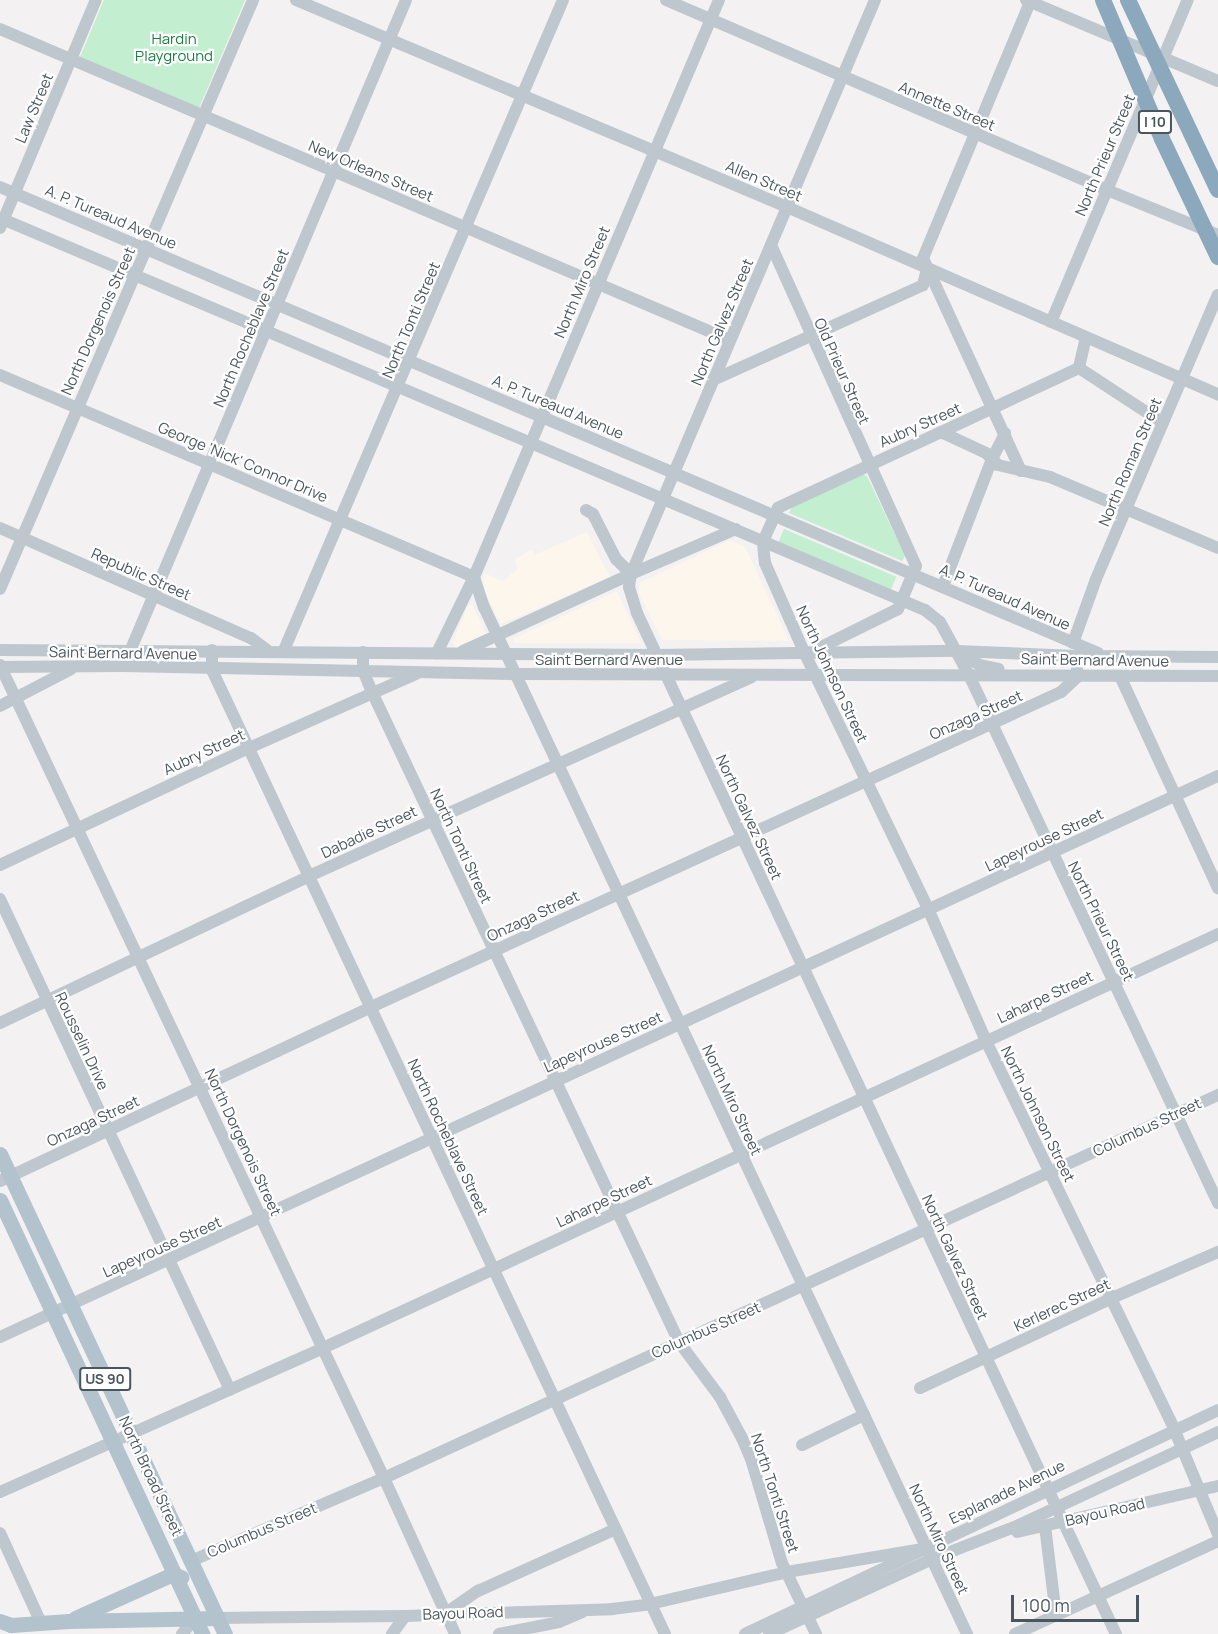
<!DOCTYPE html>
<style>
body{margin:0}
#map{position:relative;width:1218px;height:1634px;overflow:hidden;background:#f3f1f1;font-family:Manrope,sans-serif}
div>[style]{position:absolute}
.commercial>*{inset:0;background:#fcf6ed}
.green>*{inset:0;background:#c3eecf;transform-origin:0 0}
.minor>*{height:12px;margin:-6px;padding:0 6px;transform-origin:6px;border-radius:6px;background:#bec7cd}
.major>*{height:15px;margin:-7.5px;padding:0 7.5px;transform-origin:7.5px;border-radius:7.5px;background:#b3c3ce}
.highway>*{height:16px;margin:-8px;padding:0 8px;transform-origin:8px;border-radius:8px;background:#8ca8bd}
span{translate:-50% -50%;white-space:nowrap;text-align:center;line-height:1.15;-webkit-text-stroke:4.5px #fff;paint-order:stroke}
.shield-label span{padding:2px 4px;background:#fff;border:2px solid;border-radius:4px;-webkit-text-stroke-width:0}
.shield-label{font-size:14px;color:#4a565e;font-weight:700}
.park-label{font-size:15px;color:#1c7d43}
.street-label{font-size:15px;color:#4a565e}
.scale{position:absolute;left:1011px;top:1595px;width:128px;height:27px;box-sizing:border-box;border:3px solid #4a565e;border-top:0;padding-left:8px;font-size:18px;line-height:21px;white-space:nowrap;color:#4a565e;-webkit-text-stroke:4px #fff;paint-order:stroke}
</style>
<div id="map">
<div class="commercial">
<i style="clip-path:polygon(587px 532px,610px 577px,501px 624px,483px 589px,484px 573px,503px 581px,517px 570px,515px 559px,531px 550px,536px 554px)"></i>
<i style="clip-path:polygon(730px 540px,745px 547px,789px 641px,662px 640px,638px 592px,641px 582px)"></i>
<i style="clip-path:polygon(617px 591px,641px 643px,514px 643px,513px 639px)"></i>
<i style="clip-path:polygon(472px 604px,486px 634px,456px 648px,453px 642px,468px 606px)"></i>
</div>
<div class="green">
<i style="clip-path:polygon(104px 0,245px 0,199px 108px,80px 57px)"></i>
<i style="clip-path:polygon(863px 474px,867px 476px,905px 556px,902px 561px,789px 513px,792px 507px)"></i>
<i style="left:784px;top:529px;width:122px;height:14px;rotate:23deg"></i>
</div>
<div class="minor">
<i style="left:296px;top:0;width:533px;rotate:22.86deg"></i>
<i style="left:787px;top:207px;width:470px;rotate:23.5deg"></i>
<i style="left:666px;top:0;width:480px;rotate:23.3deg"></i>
<i style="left:1107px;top:190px;width:120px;rotate:22.1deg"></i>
<i style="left:719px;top:0;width:627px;rotate:113.01deg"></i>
<i style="left:474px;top:577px;width:32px;rotate:72deg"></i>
<i style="left:484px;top:607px;width:1135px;rotate:64.81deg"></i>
<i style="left:875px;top:0;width:624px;rotate:113.03deg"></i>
<i style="left:631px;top:574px;width:13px;rotate:99deg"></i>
<i style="left:629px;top:587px;width:27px;rotate:73deg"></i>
<i style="left:637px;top:613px;width:1128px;rotate:64.87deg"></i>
<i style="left:1026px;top:0;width:208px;rotate:22.9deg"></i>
<i style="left:0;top:29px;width:793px;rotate:23.08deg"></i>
<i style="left:0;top:187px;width:1193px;rotate:23deg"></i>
<i style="left:0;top:218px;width:1005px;rotate:22.97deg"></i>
<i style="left:925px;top:610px;width:19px;rotate:39deg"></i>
<i style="left:940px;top:622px;width:60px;rotate:61.3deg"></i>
<i style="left:969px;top:675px;width:584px;rotate:64.75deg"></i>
<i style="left:0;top:228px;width:247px;rotate:-67.2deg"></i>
<i style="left:771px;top:245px;width:352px;rotate:65.7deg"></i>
<i style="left:916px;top:566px;width:47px;rotate:112.7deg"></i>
<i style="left:898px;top:609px;width:99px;rotate:153.7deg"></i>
<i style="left:1051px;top:322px;width:350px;rotate:-67deg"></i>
<i style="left:1086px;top:337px;width:32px;rotate:103deg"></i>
<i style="left:1079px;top:368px;width:332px;rotate:155.1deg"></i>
<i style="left:778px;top:508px;width:36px;rotate:114deg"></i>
<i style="left:763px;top:541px;width:13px;rotate:86deg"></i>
<i style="left:764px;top:554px;width:9px;rotate:84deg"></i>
<i style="left:765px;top:563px;width:99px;rotate:66.3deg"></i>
<i style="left:805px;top:654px;width:285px;rotate:64.2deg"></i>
<i style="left:929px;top:911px;width:142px;rotate:66.3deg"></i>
<i style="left:986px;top:1041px;width:431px;rotate:64.1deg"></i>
<i style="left:1174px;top:1429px;width:114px;rotate:67.3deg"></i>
<i style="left:1079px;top:368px;width:100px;rotate:33.2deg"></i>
<i style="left:0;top:375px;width:515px;rotate:23.08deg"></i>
<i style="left:474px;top:577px;width:85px;rotate:116deg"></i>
<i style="left:713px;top:380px;width:230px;rotate:-24.3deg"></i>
<i style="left:923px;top:285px;width:16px;rotate:-76deg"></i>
<i style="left:941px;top:432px;width:50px;rotate:25deg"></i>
<i style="left:986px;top:453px;width:17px;rotate:45deg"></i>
<i style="left:998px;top:465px;width:53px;rotate:13deg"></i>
<i style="left:1050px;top:477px;width:182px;rotate:22.9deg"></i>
<i style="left:1021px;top:471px;width:234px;rotate:-114.7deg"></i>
<i style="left:923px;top:258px;width:280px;rotate:-67.3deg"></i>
<i style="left:586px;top:510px;width:8px;rotate:30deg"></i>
<i style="left:593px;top:514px;width:51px;rotate:62.9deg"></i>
<i style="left:616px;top:559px;width:21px;rotate:45deg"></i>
<i style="left:0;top:528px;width:274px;rotate:23.7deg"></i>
<i style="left:251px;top:638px;width:21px;rotate:37deg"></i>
<i style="left:943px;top:586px;width:136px;rotate:-68.9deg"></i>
<i style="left:992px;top:459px;width:29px;rotate:-63deg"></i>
<i style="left:0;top:589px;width:641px;rotate:-66.75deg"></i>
<i style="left:1073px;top:643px;width:68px;rotate:-70.2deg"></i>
<i style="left:1096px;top:579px;width:309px;rotate:-66.8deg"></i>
<i style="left:0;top:650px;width:656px;rotate:0.44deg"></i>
<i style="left:656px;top:655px;width:301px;rotate:-0.8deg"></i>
<i style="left:957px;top:651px;width:120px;rotate:2.4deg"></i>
<i style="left:1077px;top:656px;width:141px;rotate:0.4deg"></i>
<i style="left:212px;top:650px;width:20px;rotate:90deg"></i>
<i style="left:212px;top:670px;width:1065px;rotate:64.83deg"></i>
<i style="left:284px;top:650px;width:707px;rotate:-66.77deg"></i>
<i style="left:463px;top:651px;width:185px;rotate:-24.6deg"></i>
<i style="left:631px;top:574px;width:114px;rotate:-23.2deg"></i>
<i style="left:363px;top:652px;width:18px;rotate:90deg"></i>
<i style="left:363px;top:670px;width:24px;rotate:68deg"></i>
<i style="left:372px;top:692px;width:719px;rotate:64.72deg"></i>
<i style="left:679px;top:1342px;width:69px;rotate:53.3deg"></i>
<i style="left:720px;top:1397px;width:47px;rotate:61.8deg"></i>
<i style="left:742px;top:1438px;width:26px;rotate:67deg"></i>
<i style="left:752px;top:1462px;width:105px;rotate:73.5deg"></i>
<i style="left:782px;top:1563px;width:79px;rotate:64.4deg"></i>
<i style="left:958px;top:652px;width:26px;rotate:31deg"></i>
<i style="left:980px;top:665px;width:19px;rotate:12deg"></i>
<i style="left:128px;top:656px;width:712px;rotate:-67.03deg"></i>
<i style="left:0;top:665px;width:899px;rotate:64.72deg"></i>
<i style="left:384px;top:1478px;width:171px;rotate:65.5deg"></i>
<i style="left:0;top:667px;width:123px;rotate:-0.5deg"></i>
<i style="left:123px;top:666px;width:393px;rotate:1.2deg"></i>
<i style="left:516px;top:674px;width:702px;rotate:0.16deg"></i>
<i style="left:1120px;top:676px;width:234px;rotate:65.2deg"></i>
<i style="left:0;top:706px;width:80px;rotate:-27.5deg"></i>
<i style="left:0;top:865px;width:275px;rotate:-25.2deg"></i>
<i style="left:249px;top:748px;width:183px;rotate:-23.9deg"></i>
<i style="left:0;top:899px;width:542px;rotate:64.9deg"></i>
<i style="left:0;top:1023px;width:342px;rotate:-25.4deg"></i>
<i style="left:309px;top:876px;width:485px;rotate:-24.2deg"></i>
<i style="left:0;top:1181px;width:410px;rotate:-25.1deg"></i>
<i style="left:371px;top:1007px;width:759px;rotate:-24.54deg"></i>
<i style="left:1061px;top:692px;width:22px;rotate:-43deg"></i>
<i style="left:1077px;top:677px;width:21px;rotate:-90deg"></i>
<i style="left:0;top:1337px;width:1341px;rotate:-24.73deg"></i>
<i style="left:920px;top:1388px;width:212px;rotate:-25.1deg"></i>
<i style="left:1112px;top:1298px;width:116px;rotate:-23.5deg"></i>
<i style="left:802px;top:1445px;width:69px;rotate:-25.8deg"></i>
<i style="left:0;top:1492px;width:354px;rotate:-24deg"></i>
<i style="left:323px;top:1348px;width:986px;rotate:-24.82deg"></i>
<i style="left:1045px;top:1526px;width:90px;rotate:83deg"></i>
<i style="left:1017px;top:1532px;width:206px;rotate:-12.9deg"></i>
<i style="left:0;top:1533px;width:99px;rotate:65.5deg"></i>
<i style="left:191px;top:1561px;width:210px;rotate:-23.3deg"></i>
<i style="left:384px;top:1478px;width:918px;rotate:-24.67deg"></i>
<i style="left:446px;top:1613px;width:39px;rotate:-35deg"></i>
<i style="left:478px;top:1591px;width:151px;rotate:-24.2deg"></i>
<i style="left:218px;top:1618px;width:187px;rotate:-0.6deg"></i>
<i style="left:405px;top:1616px;width:207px;rotate:-1.9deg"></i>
<i style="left:612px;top:1609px;width:38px;rotate:-7deg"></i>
<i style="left:650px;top:1604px;width:141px;rotate:-13.1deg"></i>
<i style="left:787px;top:1572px;width:136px;rotate:-9.7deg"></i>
<i style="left:182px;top:1634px;width:19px;rotate:-51deg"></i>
<i style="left:392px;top:1634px;width:22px;rotate:-54deg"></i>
<i style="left:499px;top:1634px;width:61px;rotate:-11.3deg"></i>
<i style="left:559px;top:1622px;width:25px;rotate:-23deg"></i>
<i style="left:745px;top:1634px;width:523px;rotate:-25.34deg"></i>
<i style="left:769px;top:1634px;width:179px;rotate:-24.7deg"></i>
<i style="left:932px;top:1559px;width:93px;rotate:-21.3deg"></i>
<i style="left:1019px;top:1525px;width:220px;rotate:-25deg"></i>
<i style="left:1015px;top:1634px;width:223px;rotate:-24.6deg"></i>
</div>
<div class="major">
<i style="left:0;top:1154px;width:530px;rotate:64.89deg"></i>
<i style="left:0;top:1200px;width:479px;rotate:65deg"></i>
<i style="left:75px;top:1618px;width:107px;rotate:-24.2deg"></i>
<i style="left:173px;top:1574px;width:9px;rotate:21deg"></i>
<i style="left:0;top:1621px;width:12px;rotate:20deg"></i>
<i style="left:11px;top:1625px;width:58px;rotate:-3.9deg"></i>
<i style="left:69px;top:1621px;width:149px;rotate:-1.2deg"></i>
</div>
<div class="highway">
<i style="left:1103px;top:0;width:151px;rotate:67deg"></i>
<i style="left:1162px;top:139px;width:131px;rotate:64.6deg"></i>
<i style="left:1128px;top:0;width:210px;rotate:64.7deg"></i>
</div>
<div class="shield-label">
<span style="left:1155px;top:122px">I 10</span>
<span style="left:105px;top:1379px">US 90</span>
</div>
<div class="park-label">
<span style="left:174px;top:47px">Hardin<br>Playground</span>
</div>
<div class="street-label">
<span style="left:947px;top:106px;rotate:23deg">Annette Street</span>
<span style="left:34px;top:108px;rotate:-67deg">Law Street</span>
<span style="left:1105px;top:155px;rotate:-67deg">North Prieur Street</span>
<span style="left:371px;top:171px;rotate:23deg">New Orleans Street</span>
<span style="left:764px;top:181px;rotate:23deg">Allen Street</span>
<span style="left:111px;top:217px;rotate:23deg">A. P. Tureaud Avenue</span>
<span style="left:582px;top:282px;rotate:-67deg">North Miro Street</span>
<span style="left:411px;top:320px;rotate:-67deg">North Tonti Street</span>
<span style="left:98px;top:321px;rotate:-66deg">North Dorgenois Street</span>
<span style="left:722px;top:322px;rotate:-67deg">North Galvez Street</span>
<span style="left:251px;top:328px;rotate:-67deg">North Rocheblave Street</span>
<span style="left:842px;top:371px;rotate:66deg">Old Prieur Street</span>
<span style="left:558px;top:407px;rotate:23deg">A. P. Tureaud Avenue</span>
<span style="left:920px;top:425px;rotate:-24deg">Aubry Street</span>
<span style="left:243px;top:462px;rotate:23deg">George 'Nick' Connor Drive</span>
<span style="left:1130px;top:462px;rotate:-67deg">North Roman Street</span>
<span style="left:141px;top:574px;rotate:24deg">Republic Street</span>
<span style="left:1005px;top:597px;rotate:24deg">A. P. Tureaud Avenue</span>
<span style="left:123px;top:653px;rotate:1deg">Saint Bernard Avenue</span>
<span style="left:609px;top:660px">Saint Bernard Avenue</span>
<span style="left:1095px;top:660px;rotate:1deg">Saint Bernard Avenue</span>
<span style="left:832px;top:674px;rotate:65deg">North Johnson Street</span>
<span style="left:976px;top:715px;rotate:-24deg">Onzaga Street</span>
<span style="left:204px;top:752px;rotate:-25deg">Aubry Street</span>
<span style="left:749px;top:817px;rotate:65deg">North Galvez Street</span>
<span style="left:369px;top:832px;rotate:-25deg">Dabadie Street</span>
<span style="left:1044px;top:840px;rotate:-25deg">Lapeyrouse Street</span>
<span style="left:461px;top:846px;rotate:65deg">North Tonti Street</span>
<span style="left:533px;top:916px;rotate:-25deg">Onzaga Street</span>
<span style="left:1101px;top:921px;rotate:64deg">North Prieur Street</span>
<span style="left:1045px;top:997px;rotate:-25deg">Laharpe Street</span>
<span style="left:82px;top:1041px;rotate:65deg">Rousselin Drive</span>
<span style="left:603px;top:1042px;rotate:-24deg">Lapeyrouse Street</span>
<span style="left:732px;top:1100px;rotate:65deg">North Miro Street</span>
<span style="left:1038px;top:1114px;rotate:64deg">North Johnson Street</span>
<span style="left:93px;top:1121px;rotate:-25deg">Onzaga Street</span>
<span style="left:1147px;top:1127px;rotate:-25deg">Columbus Street</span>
<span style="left:448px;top:1137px;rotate:65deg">North Rocheblave Street</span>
<span style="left:243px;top:1142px;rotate:65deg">North Dorgenois Street</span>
<span style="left:604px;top:1201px;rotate:-25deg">Laharpe Street</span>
<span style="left:162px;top:1247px;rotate:-24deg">Lapeyrouse Street</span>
<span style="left:955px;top:1257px;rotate:65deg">North Galvez Street</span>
<span style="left:1062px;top:1305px;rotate:-25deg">Kerlerec Street</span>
<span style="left:706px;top:1330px;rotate:-24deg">Columbus Street</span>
<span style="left:151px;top:1476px;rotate:65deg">North Broad Street</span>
<span style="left:1007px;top:1492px;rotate:-26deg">Esplanade Avenue</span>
<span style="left:775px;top:1493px;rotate:72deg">North Tonti Street</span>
<span style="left:1105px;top:1512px;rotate:-13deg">Bayou Road</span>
<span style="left:262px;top:1530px;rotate:-23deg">Columbus Street</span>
<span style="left:939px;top:1539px;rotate:65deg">North Miro Street</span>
<span style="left:463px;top:1613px;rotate:-2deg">Bayou Road</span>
</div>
<div class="scale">100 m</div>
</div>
